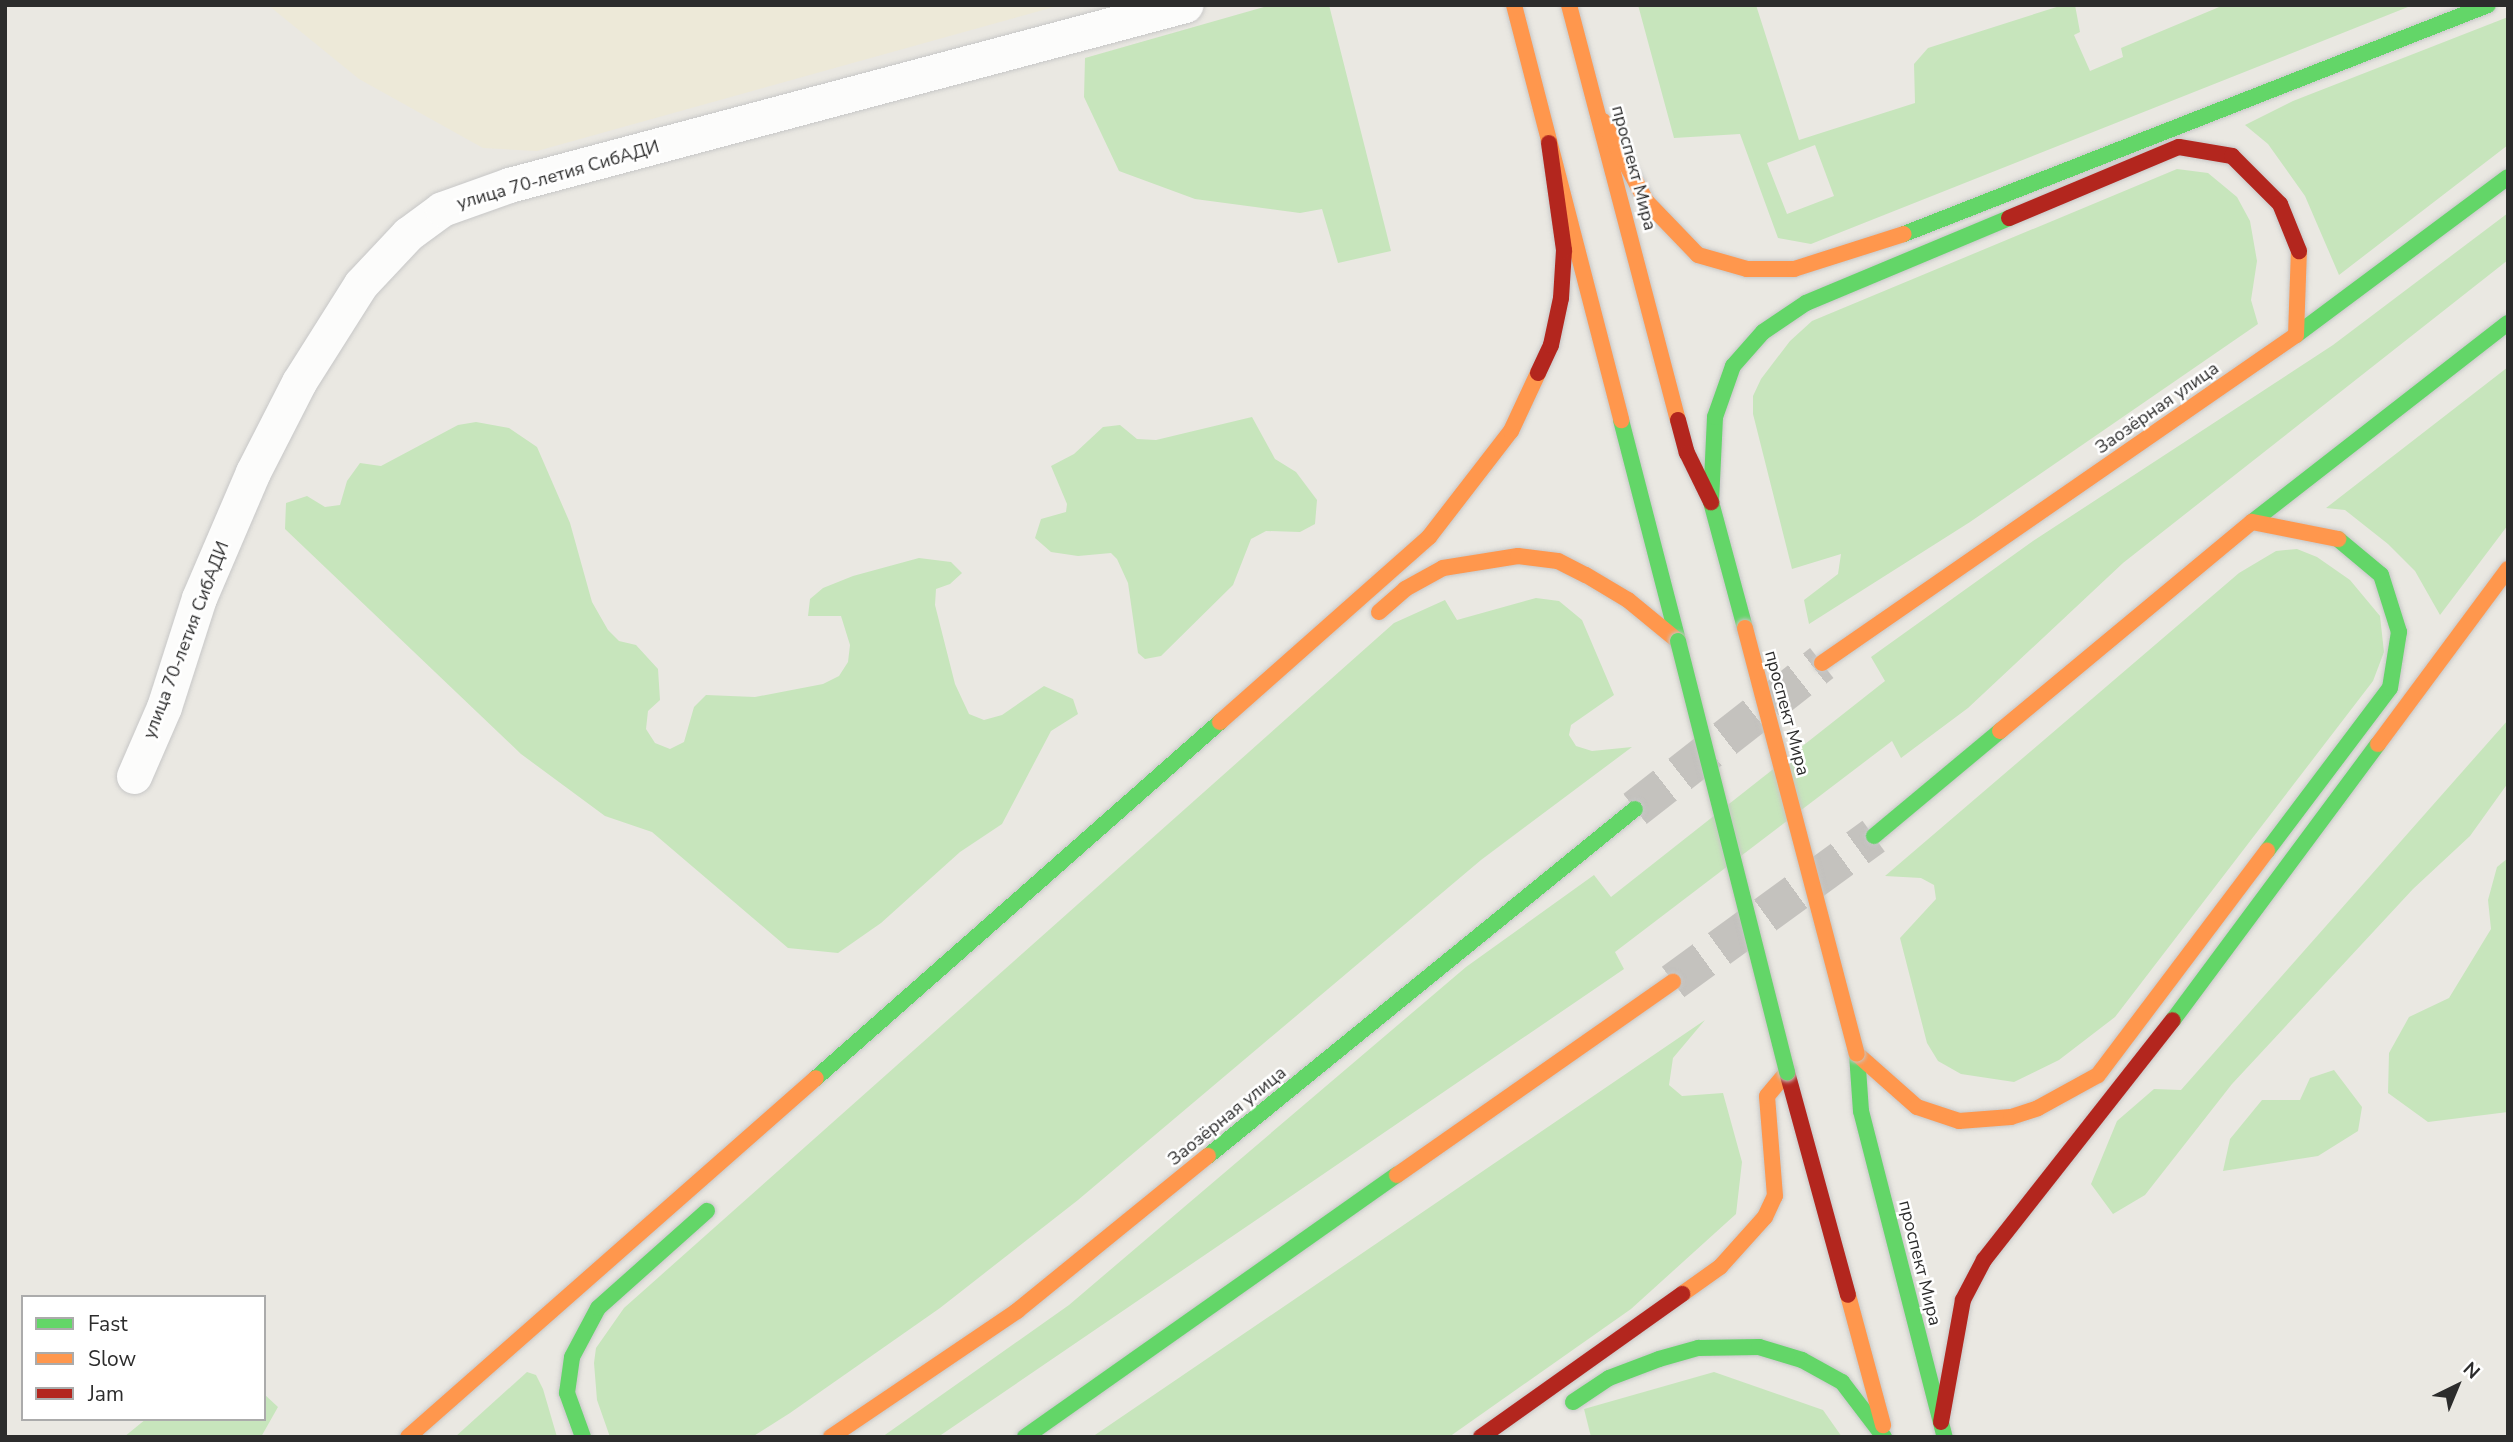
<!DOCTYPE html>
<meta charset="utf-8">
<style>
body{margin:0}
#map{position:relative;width:2513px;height:1442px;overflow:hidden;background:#eae8e2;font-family:"Nunito Sans",sans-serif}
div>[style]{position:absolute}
.education>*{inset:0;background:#ede9d8}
.green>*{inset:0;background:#c7e5bc}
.primary-tunnel>*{height:38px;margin-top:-19px;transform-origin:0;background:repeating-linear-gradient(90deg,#c4c2be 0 38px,transparent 0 57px)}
.roads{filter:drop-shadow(0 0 2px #c7c7c7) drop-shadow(0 0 2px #c7c7c7)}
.street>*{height:35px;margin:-17.5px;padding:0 17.5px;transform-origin:17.5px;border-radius:17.5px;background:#fcfcfb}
.fast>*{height:16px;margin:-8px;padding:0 8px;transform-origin:8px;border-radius:8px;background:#63d668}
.slow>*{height:16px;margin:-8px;padding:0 8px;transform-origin:8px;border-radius:8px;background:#ff974d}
.jam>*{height:16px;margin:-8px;padding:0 8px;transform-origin:8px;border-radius:8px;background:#b3261e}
.bridges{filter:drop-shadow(0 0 2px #c6c5c2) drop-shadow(0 0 2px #c6c5c2)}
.fast-bridge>*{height:16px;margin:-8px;padding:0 8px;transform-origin:8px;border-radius:8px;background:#63d668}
.slow-bridge>*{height:16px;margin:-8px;padding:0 8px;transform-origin:8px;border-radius:8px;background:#ff974d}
span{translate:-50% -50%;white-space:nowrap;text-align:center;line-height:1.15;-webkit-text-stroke:5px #fff;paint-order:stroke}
.street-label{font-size:18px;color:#2c2c2c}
.frame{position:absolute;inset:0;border:7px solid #2c2c2c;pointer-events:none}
.legend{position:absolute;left:21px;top:1295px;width:245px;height:126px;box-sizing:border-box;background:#fff;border:2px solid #ababab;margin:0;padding:9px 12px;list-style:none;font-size:21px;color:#2c2c2c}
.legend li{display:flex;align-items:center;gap:14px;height:35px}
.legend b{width:35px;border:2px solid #ababab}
.north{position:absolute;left:2422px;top:1351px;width:70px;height:70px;-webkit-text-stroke:5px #fff;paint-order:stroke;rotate:43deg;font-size:19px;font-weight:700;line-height:28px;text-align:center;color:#2c2c2c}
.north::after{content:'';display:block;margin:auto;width:24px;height:32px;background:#2c2c2c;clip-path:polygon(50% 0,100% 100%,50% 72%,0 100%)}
</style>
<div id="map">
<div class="education">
<i style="clip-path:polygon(268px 5px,1061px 5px,537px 151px,483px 148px,359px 79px)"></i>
</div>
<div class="green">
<i style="clip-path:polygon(1271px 5px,1329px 5px,1391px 251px,1338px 263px,1322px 209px,1300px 213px,1195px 199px,1119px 171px,1084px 97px,1085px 58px)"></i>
<i style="clip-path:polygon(evenodd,1638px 5px,1756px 5px,1799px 140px,1915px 103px,1914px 64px,1928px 48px,2063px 5px,2075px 5px,2080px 32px,2074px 35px,2090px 71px,2123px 57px,2121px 48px,2224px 5px,2413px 5px,1811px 244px,1778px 238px,1740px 134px,1674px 138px,1638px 5px,1815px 145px,1834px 196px,1787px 214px,1767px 163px,1815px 145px)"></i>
<i style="clip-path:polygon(2508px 17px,2508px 145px,2339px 275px,2305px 196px,2268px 144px,2245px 125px,2293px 101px)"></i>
<i style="clip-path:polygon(2177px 169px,2208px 173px,2237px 197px,2250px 221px,2257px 261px,2251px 300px,2258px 324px,1970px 522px,1809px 624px,1804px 600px,1838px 574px,1841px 554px,1792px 569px,1753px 414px,1753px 396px,1761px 379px,1790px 341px,1812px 321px)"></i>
<i style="clip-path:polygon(2508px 213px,2508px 260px,2123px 563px,1968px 708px,1901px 758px,1892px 741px,1615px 952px,1624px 969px,938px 1437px,882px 1437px,1069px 1305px,1466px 967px,1594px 875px,1611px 897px,1885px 681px,1871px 657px,2033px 541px,2333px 345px)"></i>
<i style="clip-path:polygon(2508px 367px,2508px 525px,2440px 615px,2415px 571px,2388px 544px,2345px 510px,2326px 508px)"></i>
<i style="clip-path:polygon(1252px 417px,1275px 459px,1296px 472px,1317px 500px,1315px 524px,1300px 532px,1266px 531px,1251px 539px,1233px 585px,1161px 656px,1145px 659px,1138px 653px,1128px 583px,1117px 559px,1111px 553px,1078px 556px,1051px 552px,1035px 538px,1041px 519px,1066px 512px,1067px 504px,1051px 466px,1074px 454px,1103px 427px,1120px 425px,1137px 439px,1156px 440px)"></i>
<i style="clip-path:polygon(476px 422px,509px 428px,537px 447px,570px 523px,592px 602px,608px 630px,619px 641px,636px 645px,658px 669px,660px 700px,648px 711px,646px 729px,655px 743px,670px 749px,684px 742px,694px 707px,706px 695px,755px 697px,823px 684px,839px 676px,848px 662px,850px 645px,841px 616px,808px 616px,810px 599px,823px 588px,853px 576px,919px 558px,951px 562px,962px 573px,950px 584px,936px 589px,935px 605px,955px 684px,969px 714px,984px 720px,1002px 715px,1044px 686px,1073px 699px,1078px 714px,1051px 731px,1002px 824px,960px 852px,881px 923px,838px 953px,788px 948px,652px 832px,605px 816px,521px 754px,285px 529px,286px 503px,307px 496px,325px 507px,340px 505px,347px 481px,360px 463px,381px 466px,458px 425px)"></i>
<i style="clip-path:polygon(2297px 549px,2317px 557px,2350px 580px,2380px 616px,2384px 652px,2373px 681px,2115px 1017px,2059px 1060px,2014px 1082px,1961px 1074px,1938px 1061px,1927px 1043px,1900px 938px,1936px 899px,1934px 885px,1921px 878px,1885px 876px,2239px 573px,2276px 551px)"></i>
<i style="clip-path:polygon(1536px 598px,1559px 601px,1582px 620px,1614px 695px,1571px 725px,1569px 735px,1576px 746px,1592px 751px,1632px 747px,1481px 860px,1078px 1200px,940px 1308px,790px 1413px,752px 1437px,610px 1437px,597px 1400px,594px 1363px,596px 1348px,624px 1308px,1394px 623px,1445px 600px,1457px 620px)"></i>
<i style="clip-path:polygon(2508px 720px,2508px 783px,2470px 836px,2413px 889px,2232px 1084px,2145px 1195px,2113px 1214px,2091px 1184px,2117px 1121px,2154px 1089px,2181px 1090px)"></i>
<i style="clip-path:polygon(2508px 858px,2508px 1112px,2428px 1122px,2388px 1093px,2389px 1053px,2409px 1017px,2449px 998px,2491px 929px,2488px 900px,2497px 867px)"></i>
<i style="clip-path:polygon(1705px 1020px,1673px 1058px,1669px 1085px,1682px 1096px,1723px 1093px,1742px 1162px,1736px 1214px,1631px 1309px,1449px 1437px,1092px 1437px)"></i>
<i style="clip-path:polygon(2334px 1070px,2362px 1107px,2358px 1131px,2318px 1156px,2223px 1171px,2230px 1139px,2262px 1100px,2300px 1100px,2310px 1078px)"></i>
<i style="clip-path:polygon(527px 1372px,536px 1375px,543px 1389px,557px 1437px,455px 1437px)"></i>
<i style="clip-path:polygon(1714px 1372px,1823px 1410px,1842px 1437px,1591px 1437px,1584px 1409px)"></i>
<i style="clip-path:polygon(264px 1394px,278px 1407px,261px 1437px,124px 1437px,146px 1419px,264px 1419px)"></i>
</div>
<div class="primary-tunnel">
<i style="left:1635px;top:809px;width:237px;rotate:-38deg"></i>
<i style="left:1673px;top:982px;width:248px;rotate:-36deg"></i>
</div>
<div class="roads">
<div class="street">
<i style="left:134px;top:776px;width:75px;rotate:-66.5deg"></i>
<i style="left:164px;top:707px;width:114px;rotate:-72.2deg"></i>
<i style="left:199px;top:598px;width:137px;rotate:-66.8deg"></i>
<i style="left:253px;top:472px;width:101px;rotate:-62.9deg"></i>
<i style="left:299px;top:382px;width:116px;rotate:-57.7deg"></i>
<i style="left:361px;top:284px;width:69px;rotate:-46.8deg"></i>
<i style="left:408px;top:234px;width:42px;rotate:-36.3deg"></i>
<i style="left:442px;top:209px;width:71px;rotate:-19.7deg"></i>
<i style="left:509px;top:185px;width:700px;rotate:-14.91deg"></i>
</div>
<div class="fast">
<i style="left:1904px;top:234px;width:627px;rotate:-21.41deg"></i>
<i style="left:2296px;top:335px;width:264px;rotate:-36.7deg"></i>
<i style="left:1621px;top:420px;width:228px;rotate:75.5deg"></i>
<i style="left:2252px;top:522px;width:324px;rotate:-37.9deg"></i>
<i style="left:1745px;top:628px;width:131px;rotate:-105.1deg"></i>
<i style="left:1711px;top:502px;width:85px;rotate:-87.3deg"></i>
<i style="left:1715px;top:417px;width:54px;rotate:-70.6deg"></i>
<i style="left:1733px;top:366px;width:45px;rotate:-48.6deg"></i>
<i style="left:1763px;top:332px;width:52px;rotate:-34deg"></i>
<i style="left:1806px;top:303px;width:220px;rotate:-22.7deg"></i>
<i style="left:1874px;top:836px;width:164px;rotate:-39.8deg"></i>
<i style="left:2267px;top:851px;width:204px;rotate:-53deg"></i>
<i style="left:2390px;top:688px;width:57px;rotate:-80.9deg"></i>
<i style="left:2399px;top:632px;width:60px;rotate:-107.5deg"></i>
<i style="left:2381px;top:575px;width:56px;rotate:-140.1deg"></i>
<i style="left:2173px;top:1020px;width:344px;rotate:-53.4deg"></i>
<i style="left:1857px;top:1054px;width:57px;rotate:86deg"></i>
<i style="left:1861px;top:1111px;width:337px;rotate:75.6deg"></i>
<i style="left:816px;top:1078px;width:538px;rotate:-41.39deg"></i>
<i style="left:1208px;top:1156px;width:550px;rotate:-39.1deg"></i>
<i style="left:1573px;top:1402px;width:43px;rotate:-33.7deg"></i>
<i style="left:1609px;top:1378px;width:53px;rotate:-20.8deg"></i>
<i style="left:1659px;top:1359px;width:41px;rotate:-15.8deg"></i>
<i style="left:1698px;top:1348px;width:61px;rotate:-0.9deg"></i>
<i style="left:1759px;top:1347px;width:45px;rotate:16.8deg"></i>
<i style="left:1802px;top:1360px;width:46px;rotate:28.8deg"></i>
<i style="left:1842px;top:1382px;width:69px;rotate:52.6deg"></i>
<i style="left:583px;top:1437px;width:47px;rotate:-110deg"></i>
<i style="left:567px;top:1393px;width:36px;rotate:-82deg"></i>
<i style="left:572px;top:1357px;width:55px;rotate:-62deg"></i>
<i style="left:598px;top:1308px;width:146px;rotate:-41.7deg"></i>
<i style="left:1025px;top:1437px;width:455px;rotate:-35.2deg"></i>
</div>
<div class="slow">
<i style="left:1514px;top:5px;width:429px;rotate:75.5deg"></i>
<i style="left:1569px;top:5px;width:429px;rotate:75.3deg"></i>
<i style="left:1603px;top:121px;width:91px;rotate:61.7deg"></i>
<i style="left:1646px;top:201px;width:75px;rotate:46.1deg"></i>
<i style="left:1698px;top:255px;width:51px;rotate:15.9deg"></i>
<i style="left:1747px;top:269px;width:47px"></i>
<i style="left:1794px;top:269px;width:115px;rotate:-17.7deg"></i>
<i style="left:1379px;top:612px;width:35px;rotate:-41deg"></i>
<i style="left:1405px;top:589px;width:43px;rotate:-28.9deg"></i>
<i style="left:1443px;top:568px;width:76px;rotate:-9.1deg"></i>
<i style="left:1518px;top:556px;width:40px;rotate:7.1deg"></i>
<i style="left:1558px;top:561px;width:31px;rotate:27deg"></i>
<i style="left:1586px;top:575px;width:49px;rotate:30.8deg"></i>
<i style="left:1628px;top:600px;width:65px;rotate:39.4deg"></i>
<i style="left:1822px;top:663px;width:576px;rotate:-34.68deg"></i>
<i style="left:2296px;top:335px;width:84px;rotate:-88deg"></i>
<i style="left:1220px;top:722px;width:279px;rotate:-41.5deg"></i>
<i style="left:1429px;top:537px;width:134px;rotate:-52.3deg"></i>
<i style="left:1511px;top:431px;width:64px;rotate:-65deg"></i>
<i style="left:2000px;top:731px;width:327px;rotate:-39.7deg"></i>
<i style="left:2252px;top:522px;width:88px;rotate:11.2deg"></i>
<i style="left:2378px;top:744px;width:218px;rotate:-53.4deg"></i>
<i style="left:1857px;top:1054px;width:80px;rotate:41.5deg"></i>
<i style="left:1917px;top:1107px;width:44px;rotate:18.4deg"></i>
<i style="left:1959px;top:1121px;width:52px;rotate:-4.4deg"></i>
<i style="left:2011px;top:1117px;width:28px;rotate:-18deg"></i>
<i style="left:2038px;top:1108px;width:68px;rotate:-28.8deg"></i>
<i style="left:2098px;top:1075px;width:281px;rotate:-53deg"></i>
<i style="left:1397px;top:1175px;width:337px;rotate:-35deg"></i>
<i style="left:1682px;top:1294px;width:47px;rotate:-35.4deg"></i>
<i style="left:1720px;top:1267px;width:67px;rotate:-48deg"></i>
<i style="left:1765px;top:1217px;width:23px;rotate:-65deg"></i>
<i style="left:1775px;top:1196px;width:100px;rotate:-94.6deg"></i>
<i style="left:1767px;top:1096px;width:31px;rotate:-50deg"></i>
<i style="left:1848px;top:1295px;width:135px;rotate:74.9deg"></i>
<i style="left:408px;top:1437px;width:543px;rotate:-41.34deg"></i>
<i style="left:831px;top:1437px;width:225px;rotate:-34.1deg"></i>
<i style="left:1017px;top:1311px;width:246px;rotate:-39.1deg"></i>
</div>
<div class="jam">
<i style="left:2009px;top:218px;width:184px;rotate:-22.7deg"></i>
<i style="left:2179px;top:147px;width:54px;rotate:9.6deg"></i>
<i style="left:2232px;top:156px;width:68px;rotate:45deg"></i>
<i style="left:2280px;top:204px;width:51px;rotate:68deg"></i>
<i style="left:1538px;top:373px;width:31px;rotate:-65deg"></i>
<i style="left:1551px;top:345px;width:48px;rotate:-78deg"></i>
<i style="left:1561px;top:298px;width:48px;rotate:-86.4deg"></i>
<i style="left:1564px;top:250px;width:108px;rotate:-98deg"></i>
<i style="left:1678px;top:420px;width:34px;rotate:75deg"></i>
<i style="left:1687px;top:453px;width:55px;rotate:63.9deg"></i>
<i style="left:1787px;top:1072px;width:231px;rotate:74.7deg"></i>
<i style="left:1941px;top:1422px;width:124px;rotate:-79.8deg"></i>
<i style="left:1963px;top:1300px;width:45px;rotate:-62.3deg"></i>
<i style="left:1984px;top:1260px;width:305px;rotate:-51.8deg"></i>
<i style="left:1481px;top:1437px;width:247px;rotate:-35.4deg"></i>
</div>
</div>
<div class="bridges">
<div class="fast-bridge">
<i style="left:1678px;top:641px;width:445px;rotate:75.8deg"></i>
</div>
<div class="slow-bridge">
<i style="left:1745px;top:628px;width:440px;rotate:75.3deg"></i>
</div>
</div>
<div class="street-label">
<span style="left:1634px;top:168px;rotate:75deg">проспект Мира</span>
<span style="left:558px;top:175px;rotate:-16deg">улица 70-летия СибАДИ</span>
<span style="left:2157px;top:408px;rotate:-35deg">Заозёрная улица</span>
<span style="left:186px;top:640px;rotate:-69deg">улица 70-летия СибАДИ</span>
<span style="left:1787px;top:713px;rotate:75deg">проспект Мира</span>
<span style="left:1227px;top:1116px;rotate:-39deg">Заозёрная улица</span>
<span style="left:1920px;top:1263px;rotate:76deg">проспект Мира</span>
</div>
<div class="frame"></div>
<ul class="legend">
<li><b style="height:9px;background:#63d668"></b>Fast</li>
<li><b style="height:9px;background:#ff974d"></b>Slow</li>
<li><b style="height:9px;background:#b3261e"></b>Jam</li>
</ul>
<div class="north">N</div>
</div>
